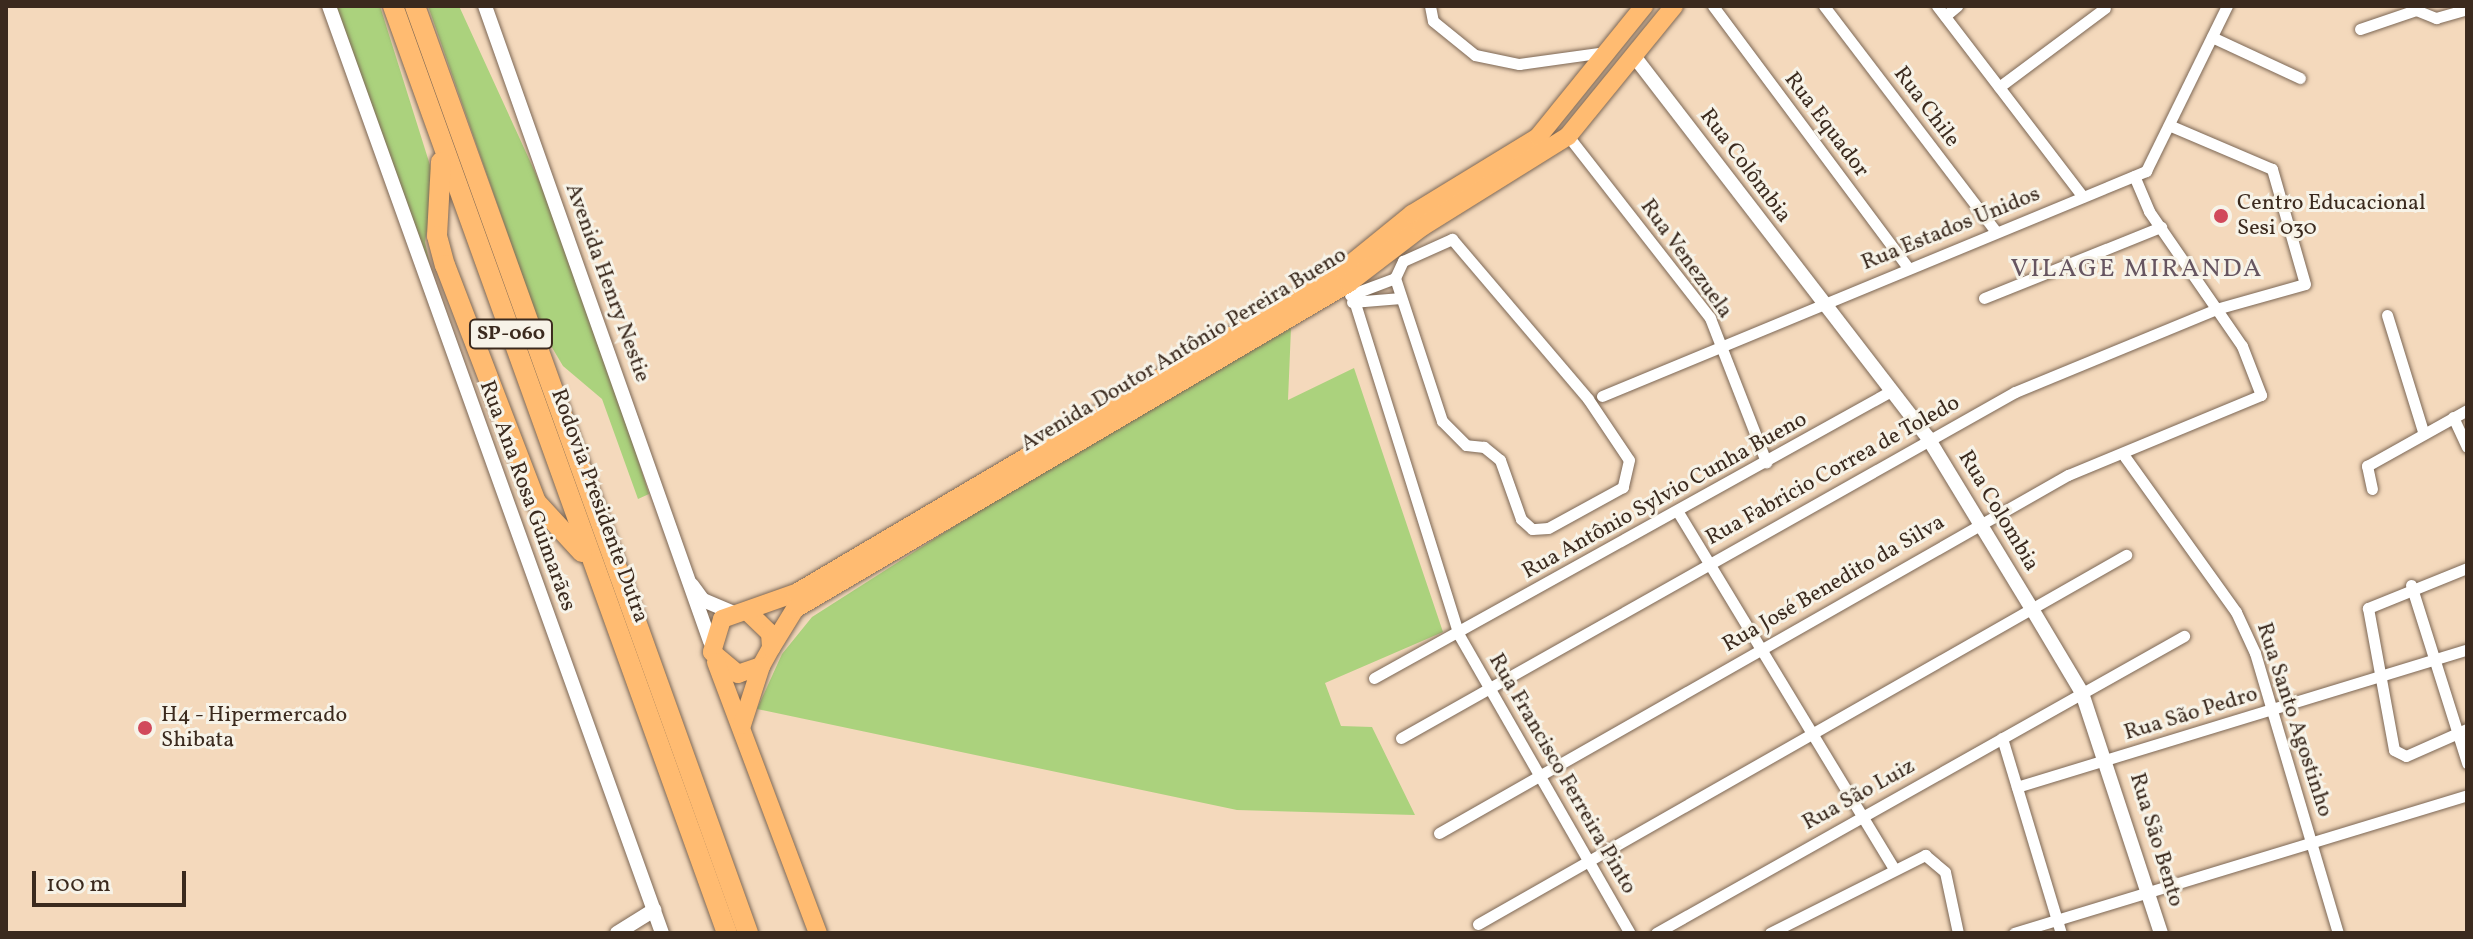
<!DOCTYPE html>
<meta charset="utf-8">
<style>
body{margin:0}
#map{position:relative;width:2473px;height:939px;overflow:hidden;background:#f4d9bc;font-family:Vollkorn,serif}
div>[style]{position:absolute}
.green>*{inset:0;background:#abd27d}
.roads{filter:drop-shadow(0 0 2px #7c6755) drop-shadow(0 0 2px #7c6755)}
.minor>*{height:11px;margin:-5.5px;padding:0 5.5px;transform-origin:5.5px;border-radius:5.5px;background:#fff}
.tertiary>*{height:14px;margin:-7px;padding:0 7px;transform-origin:7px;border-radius:7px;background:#fff}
.primary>*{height:18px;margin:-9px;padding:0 9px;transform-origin:9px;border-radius:9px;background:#ffbb71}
.motorway>*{height:20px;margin:-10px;padding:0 10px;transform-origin:10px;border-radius:10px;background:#ffbb71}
.dots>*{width:22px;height:22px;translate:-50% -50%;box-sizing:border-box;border:4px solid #f7f3e8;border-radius:50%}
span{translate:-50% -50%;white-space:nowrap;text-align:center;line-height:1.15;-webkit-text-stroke:6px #f7f3e8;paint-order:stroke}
.shield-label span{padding:2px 6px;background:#f7f3e8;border:2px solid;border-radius:6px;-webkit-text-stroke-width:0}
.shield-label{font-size:20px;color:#3b2a1e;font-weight:700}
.street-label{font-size:22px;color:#3b2a1e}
.poi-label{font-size:22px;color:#3b2a1e}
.left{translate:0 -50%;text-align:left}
.quarter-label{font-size:26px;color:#665560;letter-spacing:2px}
.frame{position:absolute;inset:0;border:8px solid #3b2a1e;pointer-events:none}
.scale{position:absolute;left:32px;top:871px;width:154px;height:36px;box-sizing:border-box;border:4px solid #3b2a1e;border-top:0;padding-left:10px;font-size:24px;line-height:28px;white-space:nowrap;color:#3b2a1e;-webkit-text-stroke:6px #f7f3e8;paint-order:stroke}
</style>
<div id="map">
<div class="green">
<i style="clip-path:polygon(333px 6px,380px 6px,435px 181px,425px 242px,430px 265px)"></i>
<i style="clip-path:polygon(428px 6px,459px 6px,574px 257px,649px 494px,638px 499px,602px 399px,563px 366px,541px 329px)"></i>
<i style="clip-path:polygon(1291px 328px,1288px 400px,1354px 368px,1443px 632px,1325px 683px,1341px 726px,1372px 727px,1415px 815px,1237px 810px,757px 709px,782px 654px,812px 617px,1011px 490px)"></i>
</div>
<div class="roads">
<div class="minor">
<i style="left:1430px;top:6px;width:15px;rotate:79deg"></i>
<i style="left:1433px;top:21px;width:54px;rotate:39deg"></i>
<i style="left:1475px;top:55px;width:45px;rotate:11.6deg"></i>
<i style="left:1519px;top:64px;width:88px;rotate:-7.9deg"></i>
<i style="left:1713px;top:6px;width:327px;rotate:53.3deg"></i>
<i style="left:1824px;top:6px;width:284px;rotate:52.7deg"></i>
<i style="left:1937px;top:6px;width:240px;rotate:52.6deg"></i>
<i style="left:1945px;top:16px;width:16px;rotate:-40deg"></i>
<i style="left:2360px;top:29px;width:59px;rotate:-18.7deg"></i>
<i style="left:2416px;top:10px;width:22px;rotate:22deg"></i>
<i style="left:2436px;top:18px;width:32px;rotate:-16deg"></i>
<i style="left:2212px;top:37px;width:97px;rotate:25deg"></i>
<i style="left:1999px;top:87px;width:132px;rotate:-36.7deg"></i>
<i style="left:1568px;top:136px;width:231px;rotate:52deg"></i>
<i style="left:1710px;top:318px;width:155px;rotate:68.7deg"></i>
<i style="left:1452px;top:239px;width:210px;rotate:49.6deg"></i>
<i style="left:1588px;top:399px;width:73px;rotate:56.1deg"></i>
<i style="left:1629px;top:460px;width:28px;rotate:103deg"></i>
<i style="left:1623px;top:487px;width:85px;rotate:151.3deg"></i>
<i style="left:1548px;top:528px;width:16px;rotate:176deg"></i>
<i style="left:1532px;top:529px;width:15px;rotate:-138deg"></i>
<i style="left:1521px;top:519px;width:63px;rotate:-109.6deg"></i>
<i style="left:1500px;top:460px;width:21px;rotate:-141deg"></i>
<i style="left:1484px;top:447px;width:18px;rotate:-174deg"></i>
<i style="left:1466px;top:445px;width:34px;rotate:-135deg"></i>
<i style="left:1442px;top:421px;width:151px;rotate:-108.2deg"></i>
<i style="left:1395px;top:278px;width:19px;rotate:-65deg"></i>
<i style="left:1403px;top:261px;width:54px;rotate:-24.2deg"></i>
<i style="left:1348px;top:281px;width:371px;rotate:72.6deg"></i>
<i style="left:1459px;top:635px;width:344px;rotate:60.2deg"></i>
<i style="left:1350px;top:295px;width:48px;rotate:-20.7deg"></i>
<i style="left:1984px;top:298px;width:191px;rotate:-21.9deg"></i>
<i style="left:1352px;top:302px;width:49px;rotate:-4.7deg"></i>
<i style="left:2387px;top:315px;width:121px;rotate:72.8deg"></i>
<i style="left:1602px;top:396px;width:589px;rotate:-22.47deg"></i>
<i style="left:2146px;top:171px;width:184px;rotate:-63.9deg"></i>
<i style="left:2453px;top:417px;width:33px;rotate:65deg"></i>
<i style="left:2125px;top:457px;width:191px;rotate:54.4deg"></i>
<i style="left:2236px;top:612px;width:45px;rotate:65.1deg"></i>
<i style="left:2255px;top:653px;width:292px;rotate:73.5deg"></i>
<i style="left:2372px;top:489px;width:24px;rotate:-102deg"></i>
<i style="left:2367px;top:466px;width:115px;rotate:-29.2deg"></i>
<i style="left:1678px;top:512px;width:416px;rotate:58.8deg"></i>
<i style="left:2467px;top:568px;width:107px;rotate:158deg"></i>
<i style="left:2368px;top:608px;width:144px;rotate:79.6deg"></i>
<i style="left:2394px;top:750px;width:13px;rotate:27deg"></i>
<i style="left:2406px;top:756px;width:67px;rotate:-23.9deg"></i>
<i style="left:2411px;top:585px;width:187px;rotate:72.5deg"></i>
<i style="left:1374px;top:678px;width:591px;rotate:-29.04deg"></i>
<i style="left:1401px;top:738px;width:705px;rotate:-29.4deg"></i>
<i style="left:2015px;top:392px;width:217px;rotate:-22.4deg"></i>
<i style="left:2216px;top:309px;width:92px;rotate:-15.7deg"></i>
<i style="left:2305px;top:284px;width:120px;rotate:-106deg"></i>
<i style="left:2272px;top:169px;width:110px;rotate:-156.9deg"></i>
<i style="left:2002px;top:738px;width:204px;rotate:73.2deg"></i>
<i style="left:2017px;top:787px;width:471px;rotate:-17deg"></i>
<i style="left:1439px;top:833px;width:724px;rotate:-29.65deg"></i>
<i style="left:2068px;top:475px;width:209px;rotate:-22.5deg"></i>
<i style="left:2261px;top:395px;width:53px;rotate:-111.2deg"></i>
<i style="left:2242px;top:346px;width:164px;rotate:-124.6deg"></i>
<i style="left:2149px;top:211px;width:38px;rotate:-113deg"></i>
<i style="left:1478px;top:924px;width:746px;rotate:-29.66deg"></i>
<i style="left:1656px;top:933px;width:606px;rotate:-29.36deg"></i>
<i style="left:1770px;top:933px;width:174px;rotate:-26.7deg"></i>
<i style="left:1925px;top:855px;width:26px;rotate:40deg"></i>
<i style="left:1945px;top:872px;width:62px;rotate:78deg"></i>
<i style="left:2014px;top:933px;width:474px;rotate:-16.9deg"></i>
</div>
<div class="tertiary">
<i style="left:329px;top:6px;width:985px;rotate:70.24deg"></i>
<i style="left:485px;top:6px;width:674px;rotate:70.49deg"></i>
<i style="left:1634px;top:56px;width:482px;rotate:52.4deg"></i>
<i style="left:1928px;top:438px;width:200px;rotate:58.7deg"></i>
<i style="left:2032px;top:609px;width:98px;rotate:59.2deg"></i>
<i style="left:2082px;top:693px;width:253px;rotate:71.8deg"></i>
<i style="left:692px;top:585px;width:19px;rotate:54deg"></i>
<i style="left:703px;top:600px;width:34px;rotate:23deg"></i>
<i style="left:617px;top:933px;width:44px;rotate:-31.9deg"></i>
</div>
<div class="primary">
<i style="left:749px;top:613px;width:29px;rotate:44deg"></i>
<i style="left:770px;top:633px;width:15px;rotate:86deg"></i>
<i style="left:771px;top:648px;width:21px;rotate:119deg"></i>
<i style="left:761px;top:666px;width:24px;rotate:161deg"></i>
<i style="left:738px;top:674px;width:34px;rotate:-140deg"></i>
<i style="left:712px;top:652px;width:34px;rotate:-73deg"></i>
<i style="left:722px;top:619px;width:78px;rotate:-19.4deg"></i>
<i style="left:796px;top:593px;width:635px;rotate:-30.56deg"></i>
<i style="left:1343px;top:270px;width:89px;rotate:-39.1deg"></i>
<i style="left:1412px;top:214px;width:148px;rotate:-31.4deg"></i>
<i style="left:1538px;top:137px;width:169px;rotate:-51deg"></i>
<i style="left:771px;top:648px;width:46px;rotate:-58.4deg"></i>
<i style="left:795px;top:609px;width:643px;rotate:-30.47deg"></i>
<i style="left:1349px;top:283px;width:92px;rotate:-37.5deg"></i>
<i style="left:1422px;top:227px;width:172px;rotate:-31.9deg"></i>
<i style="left:1568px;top:136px;width:168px;rotate:-50.8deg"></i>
<i style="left:716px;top:662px;width:290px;rotate:69.4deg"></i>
<i style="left:742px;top:725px;width:62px;rotate:-72.1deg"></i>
</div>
<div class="motorway">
<i style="left:393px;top:6px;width:985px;rotate:70.19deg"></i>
<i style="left:415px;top:6px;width:985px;rotate:70.24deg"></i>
<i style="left:441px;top:162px;width:74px;rotate:93.1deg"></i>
<i style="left:437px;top:236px;width:30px;rotate:75deg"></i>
<i style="left:445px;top:265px;width:254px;rotate:69deg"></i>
<i style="left:536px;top:502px;width:68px;rotate:47.4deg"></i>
</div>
</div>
<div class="dots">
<i style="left:2221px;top:216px;background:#d1495b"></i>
<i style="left:145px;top:728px;background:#d1495b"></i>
</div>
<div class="shield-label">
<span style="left:511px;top:334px">SP-060</span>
</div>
<div class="street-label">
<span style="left:1926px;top:107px;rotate:53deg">Rua Chile</span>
<span style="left:1826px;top:125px;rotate:53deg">Rua Equador</span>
<span style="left:1745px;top:166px;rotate:53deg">Rua Colômbia</span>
<span style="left:1951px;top:229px;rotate:-22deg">Rua Estados Unidos</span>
<span style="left:1686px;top:259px;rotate:54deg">Rua Venezuela</span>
<span style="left:607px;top:283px;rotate:70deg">Avenida Henry Nestie</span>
<span style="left:1184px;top:350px;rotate:-31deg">Avenida Doutor Antônio Pereira Bueno</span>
<span style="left:1833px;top:471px;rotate:-29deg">Rua Fabricio Correa de Toledo</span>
<span style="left:527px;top:496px;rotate:70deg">Rua Ana Rosa Guimarães</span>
<span style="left:1665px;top:496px;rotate:-29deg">Rua Antônio Sylvio Cunha Bueno</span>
<span style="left:599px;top:506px;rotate:70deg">Rodovia Presidente Dutra</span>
<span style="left:1998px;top:511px;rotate:59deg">Rua Colombia</span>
<span style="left:1834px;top:584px;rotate:-30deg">Rua José Benedito da Silva</span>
<span style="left:2191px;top:714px;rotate:-17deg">Rua São Pedro</span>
<span style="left:2294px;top:720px;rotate:72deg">Rua Santo Agostinho</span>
<span style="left:1562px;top:774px;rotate:60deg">Rua Francisco Ferreira Pinto</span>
<span style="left:1859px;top:795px;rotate:-29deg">Rua São Luiz</span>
<span style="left:2156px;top:840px;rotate:73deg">Rua São Bento</span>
</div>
<div class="poi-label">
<span class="left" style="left:2237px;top:216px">Centro Educacional<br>Sesi 030</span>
<span class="left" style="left:161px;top:728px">H4 - Hipermercado<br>Shibata</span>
</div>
<div class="quarter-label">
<span style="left:2137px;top:270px">VILAGE MIRANDA</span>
</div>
<div class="frame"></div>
<div class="scale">100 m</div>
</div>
